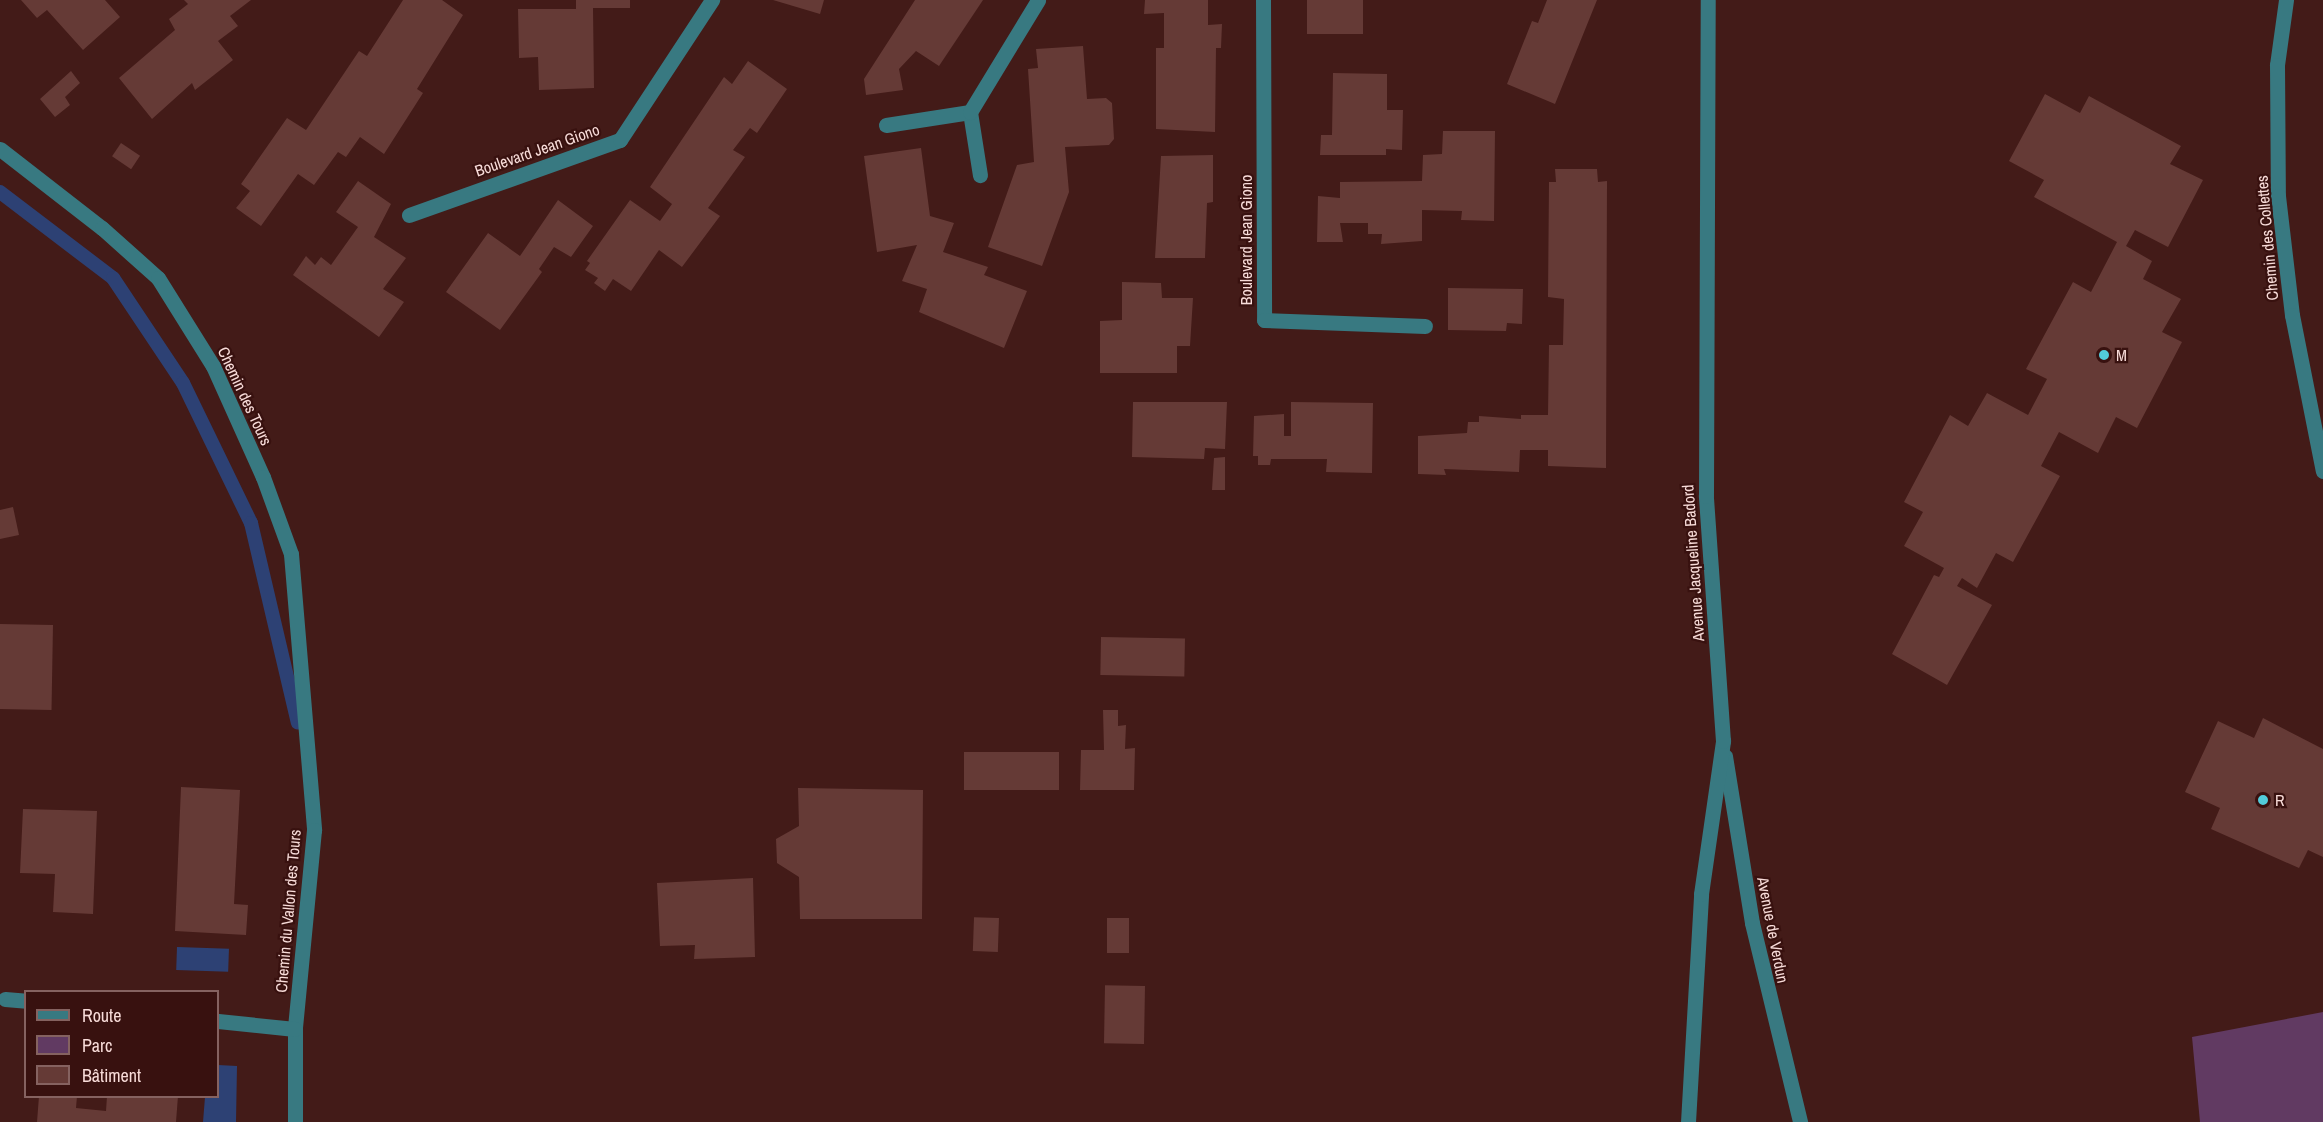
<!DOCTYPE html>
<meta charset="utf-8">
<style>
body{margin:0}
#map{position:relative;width:2323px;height:1122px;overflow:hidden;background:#431b18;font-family:"Archivo Narrow",sans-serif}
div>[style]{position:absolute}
.green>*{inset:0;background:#613a62}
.water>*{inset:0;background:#2d4174;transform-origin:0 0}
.stream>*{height:14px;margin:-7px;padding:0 7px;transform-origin:7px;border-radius:7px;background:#2d4174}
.building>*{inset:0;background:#653a36;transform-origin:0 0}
.minor>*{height:15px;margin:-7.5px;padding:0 7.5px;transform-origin:7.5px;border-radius:7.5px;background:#387981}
.dots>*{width:16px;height:16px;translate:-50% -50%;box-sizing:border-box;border:3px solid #38110f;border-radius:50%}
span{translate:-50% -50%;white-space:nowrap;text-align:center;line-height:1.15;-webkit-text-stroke:4.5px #38110f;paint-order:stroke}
.street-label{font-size:16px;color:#f8dcd9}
.poi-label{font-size:16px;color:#f8dcd9}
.left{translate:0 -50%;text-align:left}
.legend{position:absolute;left:24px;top:990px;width:195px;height:108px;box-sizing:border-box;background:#38110f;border:2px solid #856260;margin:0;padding:8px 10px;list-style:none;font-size:18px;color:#f8dcd9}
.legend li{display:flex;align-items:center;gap:12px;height:30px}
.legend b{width:30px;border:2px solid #856260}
</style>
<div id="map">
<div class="green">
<i style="clip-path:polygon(2323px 1012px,2323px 1122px,2200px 1122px,2192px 1037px)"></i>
</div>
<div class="water">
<i style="left:177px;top:947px;width:52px;height:23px;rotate:2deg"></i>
<i style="clip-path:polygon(218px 1065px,237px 1066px,236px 1122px,203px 1122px,205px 1097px,218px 1096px)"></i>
</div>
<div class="stream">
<i style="left:0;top:192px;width:142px;rotate:37.3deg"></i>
<i style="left:113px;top:278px;width:126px;rotate:56.3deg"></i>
<i style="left:183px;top:383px;width:156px;rotate:64.1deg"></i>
<i style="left:251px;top:523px;width:205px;rotate:76.8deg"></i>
</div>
<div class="building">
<i style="clip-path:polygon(21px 0,105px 0,120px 17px,83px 50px,47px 10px,37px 18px)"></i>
<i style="clip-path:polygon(184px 0,251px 0,230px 16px,238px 26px,218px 41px,233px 60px,195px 90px,192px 83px,152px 119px,119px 78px,175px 30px,169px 19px,188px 4px)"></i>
<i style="clip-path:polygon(403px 0,442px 0,463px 15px,417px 89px,423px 93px,384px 154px,360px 137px,346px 157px,338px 152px,314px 185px,298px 174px,261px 226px,236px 208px,250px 191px,241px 184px,287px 118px,306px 130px,359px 51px,367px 56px)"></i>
<i style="clip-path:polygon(576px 0,630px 0,630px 8px,593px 8px,594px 88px,539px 90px,538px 57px,519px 58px,518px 9px,576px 9px)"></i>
<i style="clip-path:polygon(773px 0,824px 0,820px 14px)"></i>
<i style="clip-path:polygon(915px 0,983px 0,939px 66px,916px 51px,899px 69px,903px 90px,866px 95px,864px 79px)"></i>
<i style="clip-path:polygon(1145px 0,1208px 0,1208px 25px,1222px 24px,1221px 48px,1216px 48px,1215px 132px,1156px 129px,1156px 48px,1164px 48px,1164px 13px,1144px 14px)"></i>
<i style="left:1307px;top:0;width:56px;height:34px"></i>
<i style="clip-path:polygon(1547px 0,1597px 0,1555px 104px,1507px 84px,1532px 21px,1538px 23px)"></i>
<i style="clip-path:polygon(1083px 46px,1087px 99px,1106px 98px,1112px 103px,1114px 139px,1109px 145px,1065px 147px,1069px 192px,1042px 266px,988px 247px,1017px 165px,1034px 162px,1028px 69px,1038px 68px,1036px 49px)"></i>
<i style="clip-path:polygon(748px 61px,787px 89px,757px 133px,750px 128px,733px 150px,745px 157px,708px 208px,720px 216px,682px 267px,659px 250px,631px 291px,613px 279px,605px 291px,594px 283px,598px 278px,585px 270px,590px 263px,587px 261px,630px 200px,660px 221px,672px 204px,650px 187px,724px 77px,732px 84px)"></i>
<i style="clip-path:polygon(71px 71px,80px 83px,65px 97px,70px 105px,55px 117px,40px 99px)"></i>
<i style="clip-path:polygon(1333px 73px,1387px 74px,1387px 110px,1403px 110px,1402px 150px,1386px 149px,1386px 155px,1320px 155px,1321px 135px,1332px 135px)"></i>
<i style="clip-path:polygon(2045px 94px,2080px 113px,2089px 96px,2181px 146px,2170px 164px,2203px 180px,2168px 247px,2135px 230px,2126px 246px,2152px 261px,2143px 279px,2181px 299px,2162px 332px,2182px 342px,2137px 428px,2116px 417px,2098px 453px,2059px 432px,2041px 466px,2060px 476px,2013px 562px,1996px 553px,1977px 588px,1962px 578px,1957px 586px,1992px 605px,1947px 685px,1892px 654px,1934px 575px,1939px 577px,1944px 568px,1904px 546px,1923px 512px,1904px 502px,1950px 415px,1968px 426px,1987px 393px,2028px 415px,2047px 379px,2026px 369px,2073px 282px,2091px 292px,2117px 242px,2034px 197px,2044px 180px,2009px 161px)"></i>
<i style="clip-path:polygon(1443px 131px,1495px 131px,1494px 221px,1461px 220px,1462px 211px,1422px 210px,1422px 241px,1381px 244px,1382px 234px,1368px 234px,1368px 223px,1340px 223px,1343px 242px,1317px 242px,1318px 196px,1340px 198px,1340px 182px,1422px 181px,1423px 155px,1442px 154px)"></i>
<i style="left:121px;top:143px;width:23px;height:16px;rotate:34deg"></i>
<i style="clip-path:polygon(921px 148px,930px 216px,954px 223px,943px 252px,988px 267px,984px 275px,1027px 291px,1004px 348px,919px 312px,927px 289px,902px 281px,917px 245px,877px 252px,864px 156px)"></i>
<i style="clip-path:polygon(1213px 155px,1213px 202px,1207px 203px,1205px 258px,1155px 258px,1161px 156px)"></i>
<i style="clip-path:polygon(1555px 169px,1597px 169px,1598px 182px,1607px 181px,1606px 468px,1548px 466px,1548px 450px,1520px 450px,1519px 472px,1444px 469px,1446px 475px,1418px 474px,1418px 436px,1467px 433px,1468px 422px,1479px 422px,1479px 416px,1521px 419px,1521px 415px,1548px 415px,1549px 345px,1563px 345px,1564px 299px,1548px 297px,1549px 182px,1556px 182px)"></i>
<i style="clip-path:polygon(358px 181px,391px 204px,374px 237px,406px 258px,383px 289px,404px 302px,379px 337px,293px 275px,306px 256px,315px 265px,321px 257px,331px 265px,358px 227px,336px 212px)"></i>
<i style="clip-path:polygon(558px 200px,593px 226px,571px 257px,554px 247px,539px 269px,542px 272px,500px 330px,446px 292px,488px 233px,520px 256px)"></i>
<i style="clip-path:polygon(1122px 282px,1161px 283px,1162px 298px,1193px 298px,1190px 346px,1177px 346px,1177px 373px,1100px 373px,1100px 321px,1122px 320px)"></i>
<i style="clip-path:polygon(1448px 288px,1523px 289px,1522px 324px,1507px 323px,1506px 331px,1448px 330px)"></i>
<i style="clip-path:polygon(1133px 402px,1227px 402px,1225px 449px,1205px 448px,1204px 459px,1132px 457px)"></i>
<i style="clip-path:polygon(1291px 402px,1373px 403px,1372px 473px,1326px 472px,1327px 459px,1271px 459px,1270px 465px,1258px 465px,1258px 456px,1253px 456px,1254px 416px,1284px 414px,1284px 436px,1291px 436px)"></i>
<i style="clip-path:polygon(1225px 457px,1225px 490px,1212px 490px,1214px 458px)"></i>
<i style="clip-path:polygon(13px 507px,19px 535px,0 539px,0 510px)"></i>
<i style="left:0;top:624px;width:53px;height:85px;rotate:1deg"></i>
<i style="left:1101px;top:637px;width:84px;height:38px;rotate:1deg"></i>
<i style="clip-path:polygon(1103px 710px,1118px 710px,1118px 726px,1126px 725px,1125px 749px,1135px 748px,1134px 790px,1080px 790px,1081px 750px,1104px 750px)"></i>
<i style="clip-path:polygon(2263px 718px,2323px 749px,2323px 857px,2308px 850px,2299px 868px,2211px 829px,2220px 808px,2185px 792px,2218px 721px,2254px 738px)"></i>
<i style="left:1059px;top:752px;width:38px;height:95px;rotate:90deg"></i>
<i style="clip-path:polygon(181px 787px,240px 790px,234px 904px,248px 905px,246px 935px,175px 931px)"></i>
<i style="clip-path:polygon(798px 788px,923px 790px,922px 919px,800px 919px,799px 877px,777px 863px,776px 839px,799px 826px)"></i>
<i style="clip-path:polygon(23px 809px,97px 811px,93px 914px,53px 912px,55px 874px,20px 873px)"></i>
<i style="clip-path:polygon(753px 878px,755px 957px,694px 959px,695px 945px,660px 946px,657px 883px)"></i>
<i style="left:999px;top:918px;width:34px;height:25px;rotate:92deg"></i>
<i style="left:1107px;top:918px;width:22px;height:35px"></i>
<i style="left:1145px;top:986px;width:58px;height:40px;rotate:91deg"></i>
<i style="clip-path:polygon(39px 1096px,77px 1096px,76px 1108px,106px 1111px,107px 1096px,178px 1096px,176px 1122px,37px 1122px)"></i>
</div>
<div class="minor">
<i style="left:1263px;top:0;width:320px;rotate:89.8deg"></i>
<i style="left:1264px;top:320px;width:161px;rotate:2.1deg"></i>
<i style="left:2286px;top:0;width:66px;rotate:97.9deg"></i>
<i style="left:2277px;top:65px;width:131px;rotate:89.6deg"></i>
<i style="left:2278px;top:196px;width:120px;rotate:83.3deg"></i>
<i style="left:2292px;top:315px;width:159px;rotate:78.8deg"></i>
<i style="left:970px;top:112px;width:64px;rotate:81deg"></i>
<i style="left:886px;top:125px;width:85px;rotate:-8.8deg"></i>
<i style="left:970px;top:112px;width:131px;rotate:-58.7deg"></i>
<i style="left:0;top:149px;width:129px;rotate:37.8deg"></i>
<i style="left:102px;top:228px;width:75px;rotate:41.8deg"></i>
<i style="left:158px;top:278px;width:104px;rotate:58deg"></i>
<i style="left:213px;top:366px;width:122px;rotate:65.8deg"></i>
<i style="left:263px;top:477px;width:82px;rotate:70deg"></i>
<i style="left:291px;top:554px;width:277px;rotate:85.2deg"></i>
<i style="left:314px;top:830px;width:200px;rotate:95.5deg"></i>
<i style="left:295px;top:1029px;width:93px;rotate:90deg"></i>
<i style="left:409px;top:215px;width:224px;rotate:-19.6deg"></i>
<i style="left:620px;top:140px;width:168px;rotate:-56.7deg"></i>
<i style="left:1725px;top:756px;width:169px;rotate:80.8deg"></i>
<i style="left:1752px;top:923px;width:205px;rotate:76.4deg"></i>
<i style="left:5px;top:999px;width:21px;rotate:5deg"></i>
<i style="left:218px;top:1021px;width:77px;rotate:5.9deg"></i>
<i style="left:1688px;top:1122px;width:228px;rotate:-86.7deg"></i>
<i style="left:1701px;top:894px;width:155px;rotate:-81.8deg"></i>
<i style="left:1723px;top:741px;width:246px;rotate:-94deg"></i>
<i style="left:1706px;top:496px;width:496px;rotate:-89.8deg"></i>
</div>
<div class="dots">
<i style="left:2104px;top:355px;background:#52cbd9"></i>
<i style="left:2263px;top:800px;background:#52cbd9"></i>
</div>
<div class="street-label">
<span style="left:537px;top:150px;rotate:-19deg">Boulevard Jean Giono</span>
<span style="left:2267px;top:238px;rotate:-95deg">Chemin des Collettes</span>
<span style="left:1246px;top:240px;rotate:-90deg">Boulevard Jean Giono</span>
<span style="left:245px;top:396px;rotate:65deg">Chemin des Tours</span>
<span style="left:1693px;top:563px;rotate:-94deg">Avenue Jacqueline Badord</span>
<span style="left:288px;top:911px;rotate:-85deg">Chemin du Vallon des Tours</span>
<span style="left:1773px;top:930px;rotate:79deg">Avenue de Verdun</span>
</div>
<div class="poi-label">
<span class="left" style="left:2116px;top:355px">M</span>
<span class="left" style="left:2275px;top:800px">R</span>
</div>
<ul class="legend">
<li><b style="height:8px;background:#387981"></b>Route</li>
<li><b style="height:16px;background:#613a62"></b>Parc</li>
<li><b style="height:16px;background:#653a36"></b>Bâtiment</li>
</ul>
</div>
